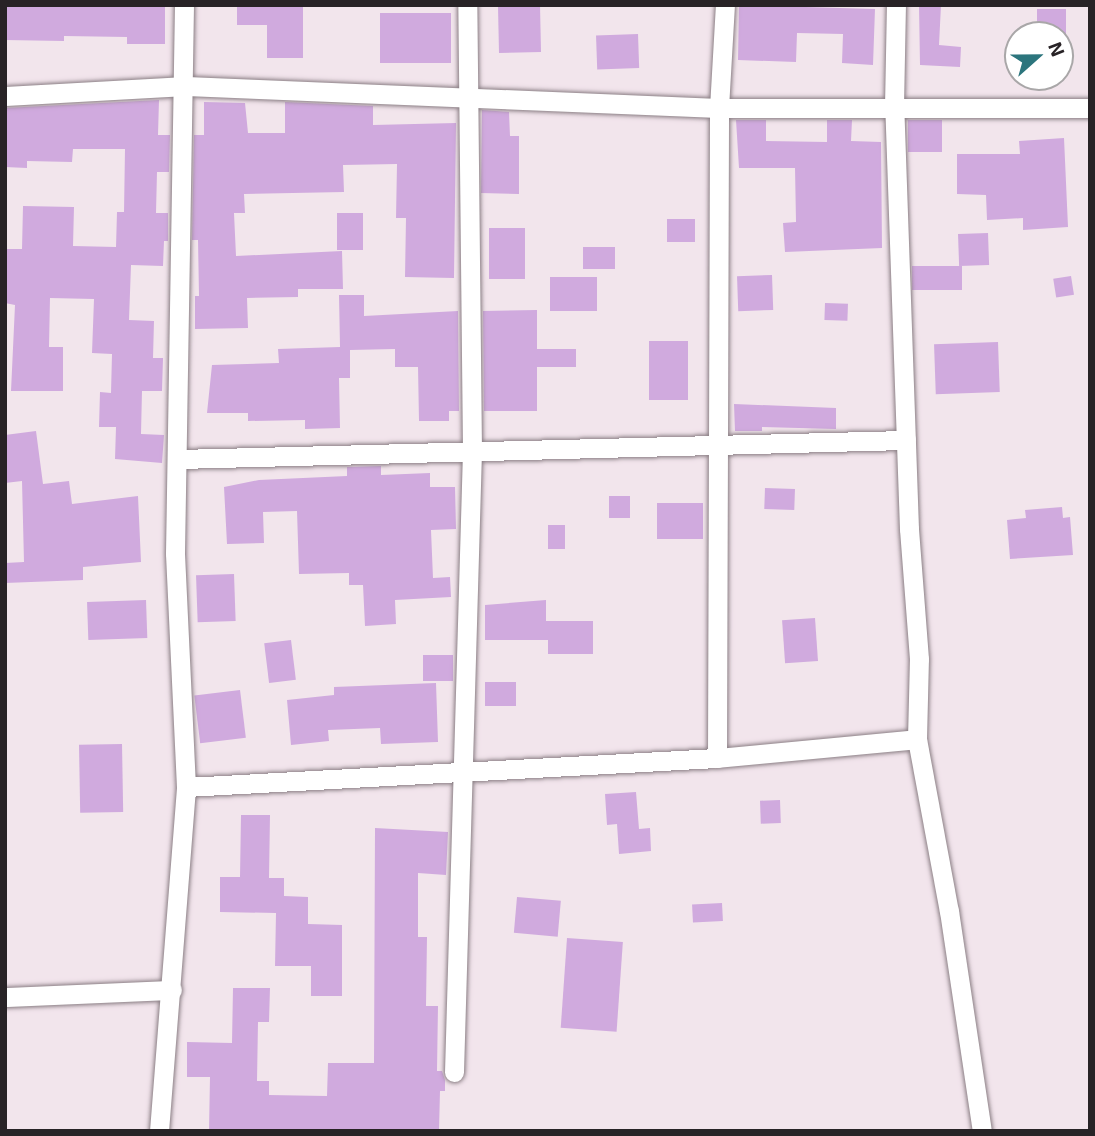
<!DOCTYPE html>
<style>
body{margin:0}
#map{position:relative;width:1095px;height:1136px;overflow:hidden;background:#f2e5ec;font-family:"Exo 2",sans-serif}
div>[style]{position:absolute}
.building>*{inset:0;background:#d0aade;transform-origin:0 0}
.roads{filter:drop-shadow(0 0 2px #8b7f85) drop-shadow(0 0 2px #8b7f85)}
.minor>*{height:19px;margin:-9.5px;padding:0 9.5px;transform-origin:9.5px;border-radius:9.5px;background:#fff}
span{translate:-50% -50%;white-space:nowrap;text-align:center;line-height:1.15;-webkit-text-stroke:5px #fff;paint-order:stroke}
.frame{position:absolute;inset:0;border:7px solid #282326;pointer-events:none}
.north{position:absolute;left:1004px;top:21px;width:70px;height:70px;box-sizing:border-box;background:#fff;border:2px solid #a9a7a8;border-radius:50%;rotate:69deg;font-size:19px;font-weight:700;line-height:28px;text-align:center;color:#282326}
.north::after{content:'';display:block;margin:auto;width:24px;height:32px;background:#2c757d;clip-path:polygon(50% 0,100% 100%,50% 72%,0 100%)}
</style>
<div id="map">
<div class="building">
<i style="clip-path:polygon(5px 5px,165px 5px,165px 44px,127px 44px,127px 37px,64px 36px,64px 41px,5px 40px)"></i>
<i style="clip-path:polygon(237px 5px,303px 5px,303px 58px,267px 58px,267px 25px,237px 25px)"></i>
<i style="clip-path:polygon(527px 5px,540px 5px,541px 52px,499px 53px,498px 6px)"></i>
<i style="clip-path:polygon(739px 5px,875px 9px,873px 65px,842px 63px,843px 34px,797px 33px,796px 62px,738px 60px)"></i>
<i style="clip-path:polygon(919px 5px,941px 5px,939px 45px,961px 47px,960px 67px,920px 65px)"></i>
<i style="left:1037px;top:9px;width:29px;height:26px"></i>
<i style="left:380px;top:13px;width:71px;height:50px"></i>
<i style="left:638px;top:34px;width:34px;height:42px;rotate:88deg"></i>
<i style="clip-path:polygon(159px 100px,158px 135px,170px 135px,169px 172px,157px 172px,156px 213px,168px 213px,168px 241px,164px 241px,163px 266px,131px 265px,129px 320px,154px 321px,153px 358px,163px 358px,162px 391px,142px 391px,141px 434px,164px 435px,162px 463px,115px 459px,116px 427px,99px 427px,100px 392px,111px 393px,112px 354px,92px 353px,94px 299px,50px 298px,49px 347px,63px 347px,63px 391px,11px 391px,15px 305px,5px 303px,5px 249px,22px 249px,23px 206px,74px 207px,73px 246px,116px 247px,117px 212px,124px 212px,125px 149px,73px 149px,72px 162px,27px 161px,27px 168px,5px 167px,5px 108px)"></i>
<i style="clip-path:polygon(204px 102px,245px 103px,248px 133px,285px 133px,285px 102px,373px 106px,373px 125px,456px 123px,454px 278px,405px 277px,406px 218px,396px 218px,397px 164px,343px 165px,344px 192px,244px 194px,245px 213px,234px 213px,236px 256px,342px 251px,343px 289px,298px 289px,298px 297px,247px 298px,248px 328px,195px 329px,195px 296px,199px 296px,198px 240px,192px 240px,194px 135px,204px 135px)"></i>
<i style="clip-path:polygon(482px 110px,509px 112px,510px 136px,519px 136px,519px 194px,481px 193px)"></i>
<i style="clip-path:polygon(736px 120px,766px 120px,766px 141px,827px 142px,827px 120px,852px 120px,851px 141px,881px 142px,882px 248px,785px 252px,783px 223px,796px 222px,795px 168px,739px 168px)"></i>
<i style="left:908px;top:120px;width:34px;height:32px"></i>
<i style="clip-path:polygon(1064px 138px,1068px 227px,1023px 230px,1023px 218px,987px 220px,986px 195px,957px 194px,957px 154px,1020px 154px,1019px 141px)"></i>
<i style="left:337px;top:213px;width:26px;height:37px"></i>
<i style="left:667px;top:219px;width:28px;height:23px"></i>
<i style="left:489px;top:228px;width:36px;height:51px"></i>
<i style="left:988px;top:233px;width:32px;height:30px;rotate:88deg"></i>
<i style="left:583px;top:247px;width:32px;height:22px"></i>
<i style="left:962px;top:266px;width:24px;height:50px;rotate:90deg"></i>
<i style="left:772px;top:275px;width:35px;height:35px;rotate:88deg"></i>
<i style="left:1071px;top:276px;width:19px;height:18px;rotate:81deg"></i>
<i style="left:550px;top:277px;width:47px;height:34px"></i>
<i style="clip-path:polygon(339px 295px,364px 295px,364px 316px,458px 311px,459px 411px,449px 411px,449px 421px,419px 421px,418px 367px,395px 367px,395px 349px,350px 350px,350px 378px,339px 378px,340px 428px,305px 429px,305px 420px,248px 421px,248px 413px,207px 413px,212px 365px,279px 363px,278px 349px,340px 347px)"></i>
<i style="left:825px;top:303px;width:23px;height:17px;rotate:2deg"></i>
<i style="clip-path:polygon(537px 310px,537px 349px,576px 349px,576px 367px,537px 367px,537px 411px,484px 411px,483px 311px)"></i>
<i style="left:649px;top:341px;width:39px;height:59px"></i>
<i style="left:998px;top:342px;width:50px;height:64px;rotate:88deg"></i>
<i style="clip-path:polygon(734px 404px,836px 408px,836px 429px,762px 427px,762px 431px,735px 431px)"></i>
<i style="clip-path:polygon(36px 431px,43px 484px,69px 481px,72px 504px,138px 496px,141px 562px,83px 567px,83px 580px,5px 583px,5px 563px,24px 562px,22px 481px,5px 483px,5px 435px)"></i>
<i style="clip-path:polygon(381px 466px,381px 475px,430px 473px,430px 487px,455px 487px,456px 529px,431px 530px,433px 578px,450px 577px,451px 597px,395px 600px,396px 624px,365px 626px,363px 585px,349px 585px,349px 573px,299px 574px,297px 511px,263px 512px,264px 543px,227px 544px,224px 487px,259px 480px,347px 476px,347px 467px)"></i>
<i style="left:765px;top:488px;width:30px;height:21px;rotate:2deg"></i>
<i style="left:609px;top:496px;width:21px;height:22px"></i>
<i style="left:657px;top:503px;width:46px;height:36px"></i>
<i style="clip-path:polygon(1062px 507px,1063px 518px,1070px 517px,1073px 555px,1010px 559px,1007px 520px,1026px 518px,1025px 510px)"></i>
<i style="left:548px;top:525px;width:17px;height:24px"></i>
<i style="left:234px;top:574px;width:47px;height:38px;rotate:88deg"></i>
<i style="left:146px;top:600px;width:38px;height:59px;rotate:88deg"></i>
<i style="clip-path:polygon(546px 600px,546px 621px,593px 621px,593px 654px,548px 654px,548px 640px,485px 640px,485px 605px)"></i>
<i style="left:815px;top:618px;width:43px;height:33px;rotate:86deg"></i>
<i style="left:291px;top:640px;width:40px;height:27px;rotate:83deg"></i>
<i style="left:453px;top:655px;width:26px;height:30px;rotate:90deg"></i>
<i style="left:516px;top:682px;width:24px;height:31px;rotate:90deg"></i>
<i style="clip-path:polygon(436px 683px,438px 742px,381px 744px,380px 728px,328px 730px,329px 741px,291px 745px,287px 700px,334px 695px,334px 687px)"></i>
<i style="left:240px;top:690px;width:48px;height:46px;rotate:83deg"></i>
<i style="left:122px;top:744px;width:68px;height:43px;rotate:89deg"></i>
<i style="clip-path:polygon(636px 792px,639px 829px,650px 828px,651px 851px,619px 854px,617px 824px,607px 825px,605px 794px)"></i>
<i style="left:780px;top:800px;width:23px;height:20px;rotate:88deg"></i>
<i style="clip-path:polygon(241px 815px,270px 815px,269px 878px,284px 878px,284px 896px,308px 897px,308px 924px,342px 925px,342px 996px,311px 996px,311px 966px,275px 966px,276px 913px,220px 912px,220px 877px,240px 877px)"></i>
<i style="clip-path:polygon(375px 828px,448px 832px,446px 875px,418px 873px,418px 937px,427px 937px,426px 1006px,438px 1006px,437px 1071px,442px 1071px,445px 1080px,445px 1091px,440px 1091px,439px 1131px,209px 1131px,210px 1077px,187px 1077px,187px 1042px,232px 1043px,233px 988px,270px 988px,269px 1022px,258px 1022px,257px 1081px,269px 1081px,269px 1095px,327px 1096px,328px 1063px,374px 1063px)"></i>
<i style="left:517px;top:897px;width:44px;height:36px;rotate:5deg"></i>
<i style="left:722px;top:903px;width:18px;height:30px;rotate:87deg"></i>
<i style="left:567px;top:938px;width:56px;height:90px;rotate:4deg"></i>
</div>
<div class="roads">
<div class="minor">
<i style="left:5px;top:96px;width:181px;rotate:-3.2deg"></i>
<i style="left:186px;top:86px;width:533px;rotate:2.36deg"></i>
<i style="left:719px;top:108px;width:371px"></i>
<i style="left:179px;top:459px;width:727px;rotate:-1.5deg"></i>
<i style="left:917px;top:739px;width:175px;rotate:79.5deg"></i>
<i style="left:949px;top:911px;width:222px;rotate:81.5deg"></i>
<i style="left:717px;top:758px;width:650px;rotate:-89.82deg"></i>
<i style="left:719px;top:108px;width:103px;rotate:-86.7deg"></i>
<i style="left:186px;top:787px;width:532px;rotate:-3.13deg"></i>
<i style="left:717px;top:758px;width:201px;rotate:-5.4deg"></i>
<i style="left:917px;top:739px;width:80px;rotate:-88.6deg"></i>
<i style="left:919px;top:659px;width:130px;rotate:-94.4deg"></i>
<i style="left:909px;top:529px;width:422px;rotate:-92deg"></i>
<i style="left:894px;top:107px;width:102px;rotate:-88.9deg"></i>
<i style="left:5px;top:997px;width:167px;rotate:-2.4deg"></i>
<i style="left:454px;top:1072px;width:621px;rotate:-88.34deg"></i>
<i style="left:472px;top:451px;width:446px;rotate:-90.6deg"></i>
<i style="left:159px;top:1131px;width:345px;rotate:-85.5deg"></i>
<i style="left:186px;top:787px;width:234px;rotate:-92.7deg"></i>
<i style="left:175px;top:553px;width:548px;rotate:-89.06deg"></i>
</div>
</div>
<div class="frame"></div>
<div class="north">N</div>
</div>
